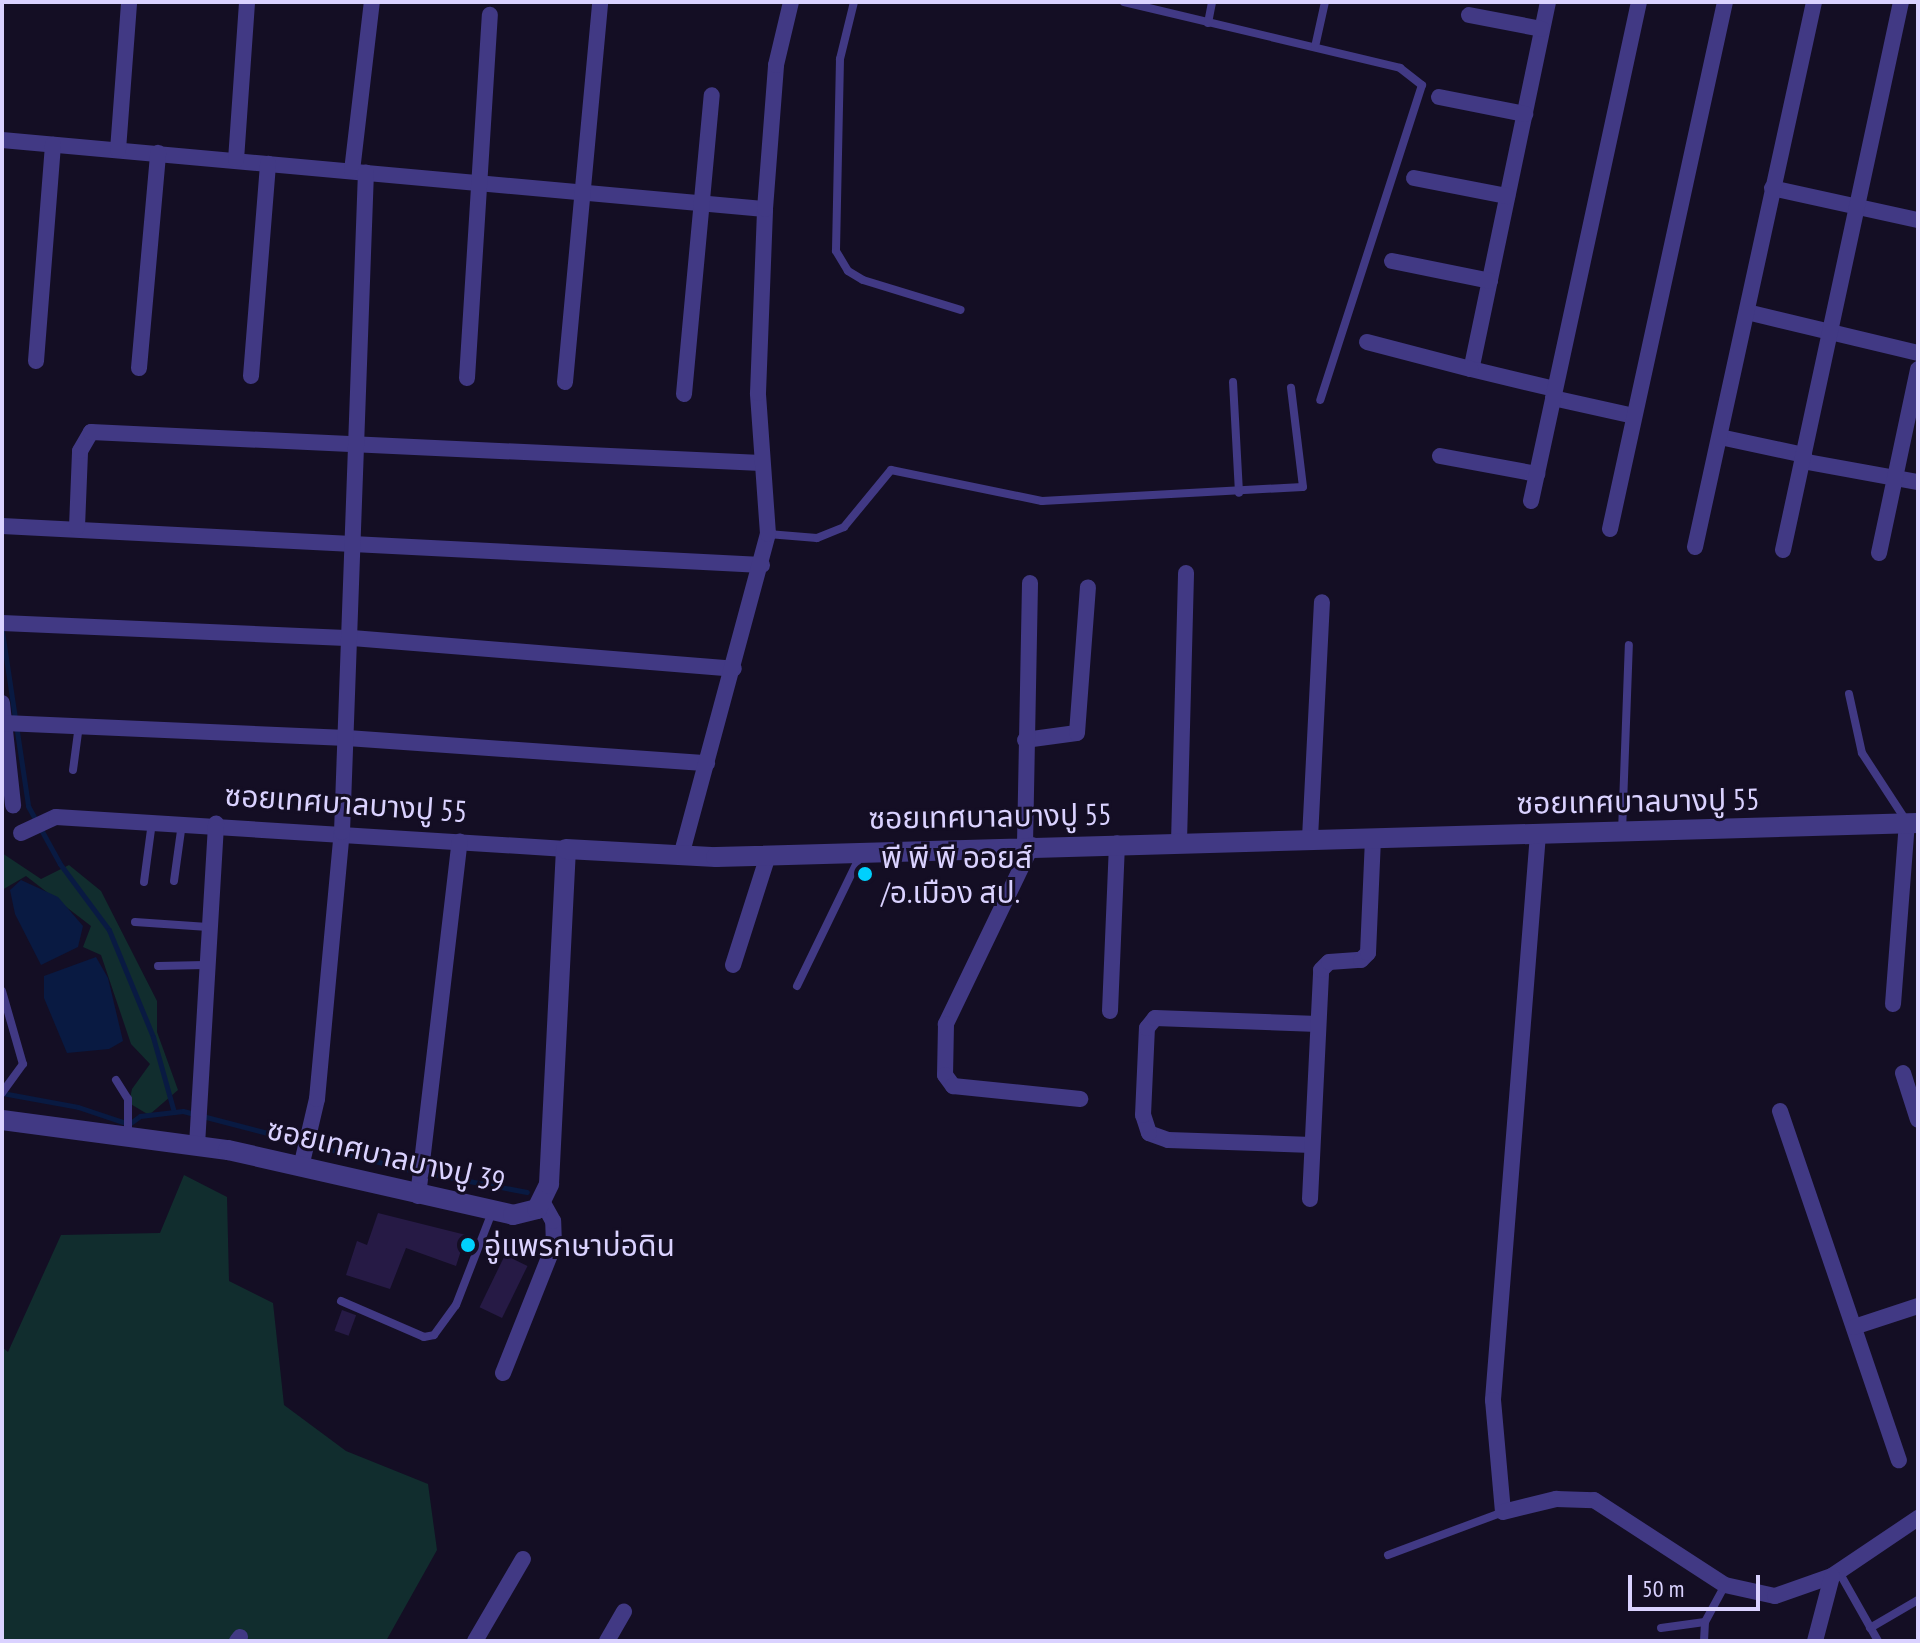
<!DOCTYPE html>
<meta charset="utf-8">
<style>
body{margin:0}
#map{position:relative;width:1920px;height:1643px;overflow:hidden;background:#140e24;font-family:"PT Sans Narrow","Noto Sans Thai",sans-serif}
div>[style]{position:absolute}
.green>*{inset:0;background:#112d2e}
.water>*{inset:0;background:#091a42}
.stream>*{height:5px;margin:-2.5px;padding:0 2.5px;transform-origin:2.5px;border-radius:2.5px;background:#091a42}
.building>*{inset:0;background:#261a45;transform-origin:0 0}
.service>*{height:8px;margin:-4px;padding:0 4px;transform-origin:4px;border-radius:4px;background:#413984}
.minor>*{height:16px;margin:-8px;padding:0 8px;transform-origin:8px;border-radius:8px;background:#413984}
.tertiary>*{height:20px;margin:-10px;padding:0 10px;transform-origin:10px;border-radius:10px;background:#413984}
.dots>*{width:22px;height:22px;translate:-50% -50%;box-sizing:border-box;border:4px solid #140e24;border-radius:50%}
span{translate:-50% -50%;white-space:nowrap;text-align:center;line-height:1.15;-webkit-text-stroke:6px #140e24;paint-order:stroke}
.street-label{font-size:30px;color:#dad2ff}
.poi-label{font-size:30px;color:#dad2ff}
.left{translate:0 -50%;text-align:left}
.frame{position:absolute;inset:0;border:4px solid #dad2ff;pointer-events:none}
.scale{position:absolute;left:1628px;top:1575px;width:132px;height:36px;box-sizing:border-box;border:4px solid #dad2ff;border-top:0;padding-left:10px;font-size:24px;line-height:28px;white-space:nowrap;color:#dad2ff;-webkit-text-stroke:6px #140e24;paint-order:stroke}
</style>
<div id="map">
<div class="green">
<i style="clip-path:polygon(2px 853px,41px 879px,69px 865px,101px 891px,157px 1001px,157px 1032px,178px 1090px,149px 1115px,129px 1103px,132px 1089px,150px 1064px,131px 1044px,101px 955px,83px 947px,91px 926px,26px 876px,2px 890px)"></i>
<i style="clip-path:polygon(184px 1175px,227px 1197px,229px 1281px,273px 1303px,284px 1405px,346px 1451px,428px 1484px,437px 1550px,386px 1641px,2px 1641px,2px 1347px,8px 1352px,61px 1235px,160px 1233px)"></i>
</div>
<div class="water">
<i style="clip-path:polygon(21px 880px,58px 897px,83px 926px,78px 947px,41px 965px,15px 914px,10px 890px)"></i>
<i style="clip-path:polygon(96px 957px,108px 978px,123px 1041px,109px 1049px,67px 1053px,44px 998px,44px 976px)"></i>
</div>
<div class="stream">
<i style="left:2px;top:631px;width:177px;rotate:81.5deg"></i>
<i style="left:28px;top:806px;width:66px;rotate:61.1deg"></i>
<i style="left:60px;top:864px;width:82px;rotate:53.4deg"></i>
<i style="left:109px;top:930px;width:116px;rotate:67.6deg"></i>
<i style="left:153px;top:1037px;width:78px;rotate:74.4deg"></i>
<i style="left:2px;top:1093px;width:77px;rotate:10.4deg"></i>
<i style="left:78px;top:1107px;width:54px;rotate:18.4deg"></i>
<i style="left:129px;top:1124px;width:14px;rotate:-36deg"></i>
<i style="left:140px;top:1116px;width:43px;rotate:-6.6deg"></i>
<i style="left:183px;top:1111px;width:230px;rotate:14.6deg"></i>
<i style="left:406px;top:1169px;width:123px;rotate:10.8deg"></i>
</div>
<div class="building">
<i style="clip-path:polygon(378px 1213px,466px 1235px,456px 1266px,406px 1248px,390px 1289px,346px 1275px,357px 1241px,367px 1245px)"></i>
<i style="left:505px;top:1255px;width:25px;height:58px;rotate:26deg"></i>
<i style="left:342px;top:1310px;width:15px;height:22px;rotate:20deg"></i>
</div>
<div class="service">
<i style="left:854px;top:2px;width:59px;rotate:103.8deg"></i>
<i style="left:840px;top:59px;width:192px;rotate:91.2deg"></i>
<i style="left:836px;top:251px;width:23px;rotate:59deg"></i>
<i style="left:848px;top:271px;width:17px;rotate:31deg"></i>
<i style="left:863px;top:280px;width:102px;rotate:17deg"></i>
<i style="left:1124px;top:2px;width:284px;rotate:13.4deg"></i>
<i style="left:1400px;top:68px;width:28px;rotate:38deg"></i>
<i style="left:1422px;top:85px;width:331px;rotate:107.9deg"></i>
<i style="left:1208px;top:23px;width:21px;rotate:-79deg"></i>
<i style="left:1315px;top:47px;width:46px;rotate:-77.5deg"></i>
<i style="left:1233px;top:382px;width:111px;rotate:86.9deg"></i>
<i style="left:768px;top:534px;width:49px;rotate:4.7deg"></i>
<i style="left:817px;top:538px;width:29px;rotate:-22deg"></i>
<i style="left:844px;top:527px;width:74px;rotate:-50.5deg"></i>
<i style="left:891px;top:470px;width:154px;rotate:11.6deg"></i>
<i style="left:1042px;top:501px;width:261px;rotate:-3.1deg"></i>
<i style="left:1303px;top:487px;width:100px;rotate:-96.9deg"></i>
<i style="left:1849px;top:694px;width:60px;rotate:77.6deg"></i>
<i style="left:1862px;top:753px;width:82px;rotate:56.9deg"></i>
<i style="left:73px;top:770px;width:45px;rotate:-82.4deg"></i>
<i style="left:1622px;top:832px;width:187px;rotate:-87.9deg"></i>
<i style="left:174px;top:881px;width:59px;rotate:-82.1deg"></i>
<i style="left:144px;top:882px;width:61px;rotate:-82.4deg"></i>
<i style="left:135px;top:922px;width:73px;rotate:3.9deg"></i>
<i style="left:158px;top:966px;width:47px;rotate:-1.2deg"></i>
<i style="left:797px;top:986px;width:147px;rotate:-64.1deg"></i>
<i style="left:2px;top:991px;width:76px;rotate:74deg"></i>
<i style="left:23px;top:1064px;width:36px;rotate:126deg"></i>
<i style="left:116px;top:1080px;width:22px;rotate:58deg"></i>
<i style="left:128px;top:1099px;width:36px;rotate:90deg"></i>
<i style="left:341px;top:1301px;width:90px;rotate:23.4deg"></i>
<i style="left:424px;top:1337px;width:10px;rotate:-11deg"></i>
<i style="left:434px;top:1335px;width:37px;rotate:-54deg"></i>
<i style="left:456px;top:1305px;width:100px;rotate:-68.8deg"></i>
<i style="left:1388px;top:1555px;width:123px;rotate:-20.5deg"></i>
<i style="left:1839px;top:1572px;width:79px;rotate:60.5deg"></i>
<i style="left:1661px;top:1628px;width:44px;rotate:-7.8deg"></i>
<i style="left:1705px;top:1622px;width:42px;rotate:-61.6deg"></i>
<i style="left:1870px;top:1628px;width:56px;rotate:-30.3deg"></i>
<i style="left:1704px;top:1641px;width:19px;rotate:-87deg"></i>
</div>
<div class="minor">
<i style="left:1548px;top:2px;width:375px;rotate:101.8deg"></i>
<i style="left:1471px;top:369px;width:85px;rotate:13.5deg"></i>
<i style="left:1469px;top:15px;width:74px;rotate:10.9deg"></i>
<i style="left:1439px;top:97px;width:88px;rotate:11.2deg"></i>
<i style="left:2px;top:140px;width:766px;rotate:5.17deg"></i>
<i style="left:118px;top:150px;width:148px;rotate:-85.7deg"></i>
<i style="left:236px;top:160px;width:158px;rotate:-86deg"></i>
<i style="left:352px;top:171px;width:170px;rotate:-83.3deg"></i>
<i style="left:1414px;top:178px;width:95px;rotate:11deg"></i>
<i style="left:1772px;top:188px;width:149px;rotate:12.4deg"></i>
<i style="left:1392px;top:261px;width:100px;rotate:11.5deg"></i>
<i style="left:1747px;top:312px;width:176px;rotate:13.5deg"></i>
<i style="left:1367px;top:342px;width:107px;rotate:14.6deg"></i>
<i style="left:36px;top:361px;width:217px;rotate:-85.5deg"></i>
<i style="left:139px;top:368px;width:216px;rotate:-84.9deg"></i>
<i style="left:251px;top:376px;width:213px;rotate:-85.4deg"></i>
<i style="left:467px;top:378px;width:364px;rotate:-86.4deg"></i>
<i style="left:565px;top:382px;width:382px;rotate:-84.7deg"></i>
<i style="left:684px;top:394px;width:300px;rotate:-84.7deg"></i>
<i style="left:1553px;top:398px;width:83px;rotate:12.5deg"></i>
<i style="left:1720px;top:437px;width:86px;rotate:12.1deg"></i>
<i style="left:1440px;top:456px;width:99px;rotate:10.5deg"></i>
<i style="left:1802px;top:461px;width:118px;rotate:10.3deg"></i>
<i style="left:1531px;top:501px;width:511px;rotate:-77.79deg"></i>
<i style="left:2px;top:526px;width:761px;rotate:2.94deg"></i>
<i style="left:77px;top:527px;width:76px;rotate:-87.7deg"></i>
<i style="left:80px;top:451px;width:22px;rotate:-60deg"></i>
<i style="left:91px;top:432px;width:671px;rotate:2.65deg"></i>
<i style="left:1610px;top:529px;width:539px;rotate:-77.69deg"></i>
<i style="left:1695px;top:547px;width:558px;rotate:-77.68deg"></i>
<i style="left:1783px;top:550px;width:561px;rotate:-77.85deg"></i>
<i style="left:1879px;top:553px;width:188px;rotate:-78deg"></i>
<i style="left:2px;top:623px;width:350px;rotate:2.5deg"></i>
<i style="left:352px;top:638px;width:383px;rotate:4.6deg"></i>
<i style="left:2px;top:703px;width:103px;rotate:83.8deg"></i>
<i style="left:4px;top:723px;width:343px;rotate:2.5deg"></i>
<i style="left:347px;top:738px;width:361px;rotate:4deg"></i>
<i style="left:1025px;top:740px;width:52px;rotate:-7.7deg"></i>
<i style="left:1077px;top:733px;width:146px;rotate:-85.7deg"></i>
<i style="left:21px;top:833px;width:38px;rotate:-25deg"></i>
<i style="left:56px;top:817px;width:511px;rotate:3.59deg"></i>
<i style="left:1538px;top:834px;width:568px;rotate:94.55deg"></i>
<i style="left:1493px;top:1400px;width:112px;rotate:84.9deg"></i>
<i style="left:1503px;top:1512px;width:55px;rotate:-13.8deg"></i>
<i style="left:1556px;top:1499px;width:38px;rotate:2deg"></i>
<i style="left:1594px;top:1500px;width:156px;rotate:33deg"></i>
<i style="left:1725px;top:1585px;width:51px;rotate:12.4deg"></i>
<i style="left:1775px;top:1596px;width:60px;rotate:-19.3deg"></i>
<i style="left:1832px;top:1576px;width:104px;rotate:-34deg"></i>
<i style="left:1310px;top:838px;width:236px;rotate:-87.1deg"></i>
<i style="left:1179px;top:842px;width:269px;rotate:-88.5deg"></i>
<i style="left:1025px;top:844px;width:261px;rotate:-88.9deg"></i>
<i style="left:1032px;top:845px;width:199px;rotate:115.7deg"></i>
<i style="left:946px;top:1024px;width:51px;rotate:91.1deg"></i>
<i style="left:945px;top:1075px;width:14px;rotate:54deg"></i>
<i style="left:953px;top:1086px;width:128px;rotate:5.8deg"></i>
<i style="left:681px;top:856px;width:334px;rotate:-74.9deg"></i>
<i style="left:768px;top:534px;width:141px;rotate:-94.1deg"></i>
<i style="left:758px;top:393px;width:184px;rotate:-87.8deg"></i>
<i style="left:765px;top:209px;width:144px;rotate:-85.6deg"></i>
<i style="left:776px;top:65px;width:65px;rotate:-76.6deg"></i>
<i style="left:733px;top:965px;width:115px;rotate:-72.3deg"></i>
<i style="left:1893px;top:1004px;width:182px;rotate:-85.6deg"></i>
<i style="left:1110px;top:1011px;width:168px;rotate:-87.6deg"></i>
<i style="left:1903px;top:1073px;width:49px;rotate:72.3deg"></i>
<i style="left:1780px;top:1111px;width:369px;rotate:71.2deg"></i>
<i style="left:197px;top:1145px;width:322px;rotate:-86.6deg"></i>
<i style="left:1312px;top:1145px;width:144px;rotate:-178deg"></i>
<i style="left:1168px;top:1140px;width:20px;rotate:-160deg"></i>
<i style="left:1149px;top:1133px;width:19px;rotate:-108deg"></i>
<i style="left:1143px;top:1115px;width:87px;rotate:-87.4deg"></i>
<i style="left:1147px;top:1028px;width:13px;rotate:-51deg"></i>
<i style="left:1155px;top:1018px;width:163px;rotate:2.1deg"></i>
<i style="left:301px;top:1167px;width:70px;rotate:-76.8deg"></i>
<i style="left:317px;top:1099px;width:268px;rotate:-84.7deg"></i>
<i style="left:342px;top:832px;width:660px;rotate:-87.92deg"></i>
<i style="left:418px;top:1196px;width:357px;rotate:-83.3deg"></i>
<i style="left:1310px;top:1199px;width:229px;rotate:-87.2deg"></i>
<i style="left:1321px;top:970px;width:11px;rotate:-45deg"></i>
<i style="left:1329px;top:962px;width:32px;rotate:-4deg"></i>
<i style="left:1361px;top:960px;width:10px;rotate:-45deg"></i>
<i style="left:1368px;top:953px;width:115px;rotate:-87.5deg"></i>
<i style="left:1854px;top:1327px;width:67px;rotate:-18.2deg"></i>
<i style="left:503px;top:1373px;width:138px;rotate:-68.3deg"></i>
<i style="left:554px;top:1245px;width:24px;rotate:-92deg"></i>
<i style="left:553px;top:1221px;width:21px;rotate:-119deg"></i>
<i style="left:237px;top:1641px;width:5px;rotate:-53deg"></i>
<i style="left:475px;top:1641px;width:95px;rotate:-59.7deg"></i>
<i style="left:607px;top:1641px;width:34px;rotate:-60deg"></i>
<i style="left:1815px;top:1641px;width:67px;rotate:-75.3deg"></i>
</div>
<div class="tertiary">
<i style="left:2px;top:1120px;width:228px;rotate:7.6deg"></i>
<i style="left:228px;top:1150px;width:292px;rotate:12.8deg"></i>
<i style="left:513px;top:1215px;width:25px;rotate:-14deg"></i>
<i style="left:537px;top:1209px;width:28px;rotate:-64deg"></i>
<i style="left:549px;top:1184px;width:335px;rotate:-87.1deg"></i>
<i style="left:566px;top:849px;width:150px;rotate:3.1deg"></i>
<i style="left:716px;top:857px;width:1202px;rotate:-1.62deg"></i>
</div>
<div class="dots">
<i style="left:865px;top:874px;background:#00d0fd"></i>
<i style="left:468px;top:1245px;background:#00d0fd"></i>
</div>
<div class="street-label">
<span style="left:1638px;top:801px;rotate:-1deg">ซอยเทศบาลบางปู 55</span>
<span style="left:346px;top:803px;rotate:4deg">ซอยเทศบาลบางปู 55</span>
<span style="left:990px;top:816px;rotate:-1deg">ซอยเทศบาลบางปู 55</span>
<span style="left:386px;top:1155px;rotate:13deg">ซอยเทศบาลบางปู 39</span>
</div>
<div class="poi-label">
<span class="left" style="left:881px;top:874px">พี พี พี ออยส์<br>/อ.เมือง สป.</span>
<span class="left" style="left:484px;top:1245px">อู่แพรกษาบ่อดิน</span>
</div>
<div class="frame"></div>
<div class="scale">50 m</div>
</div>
